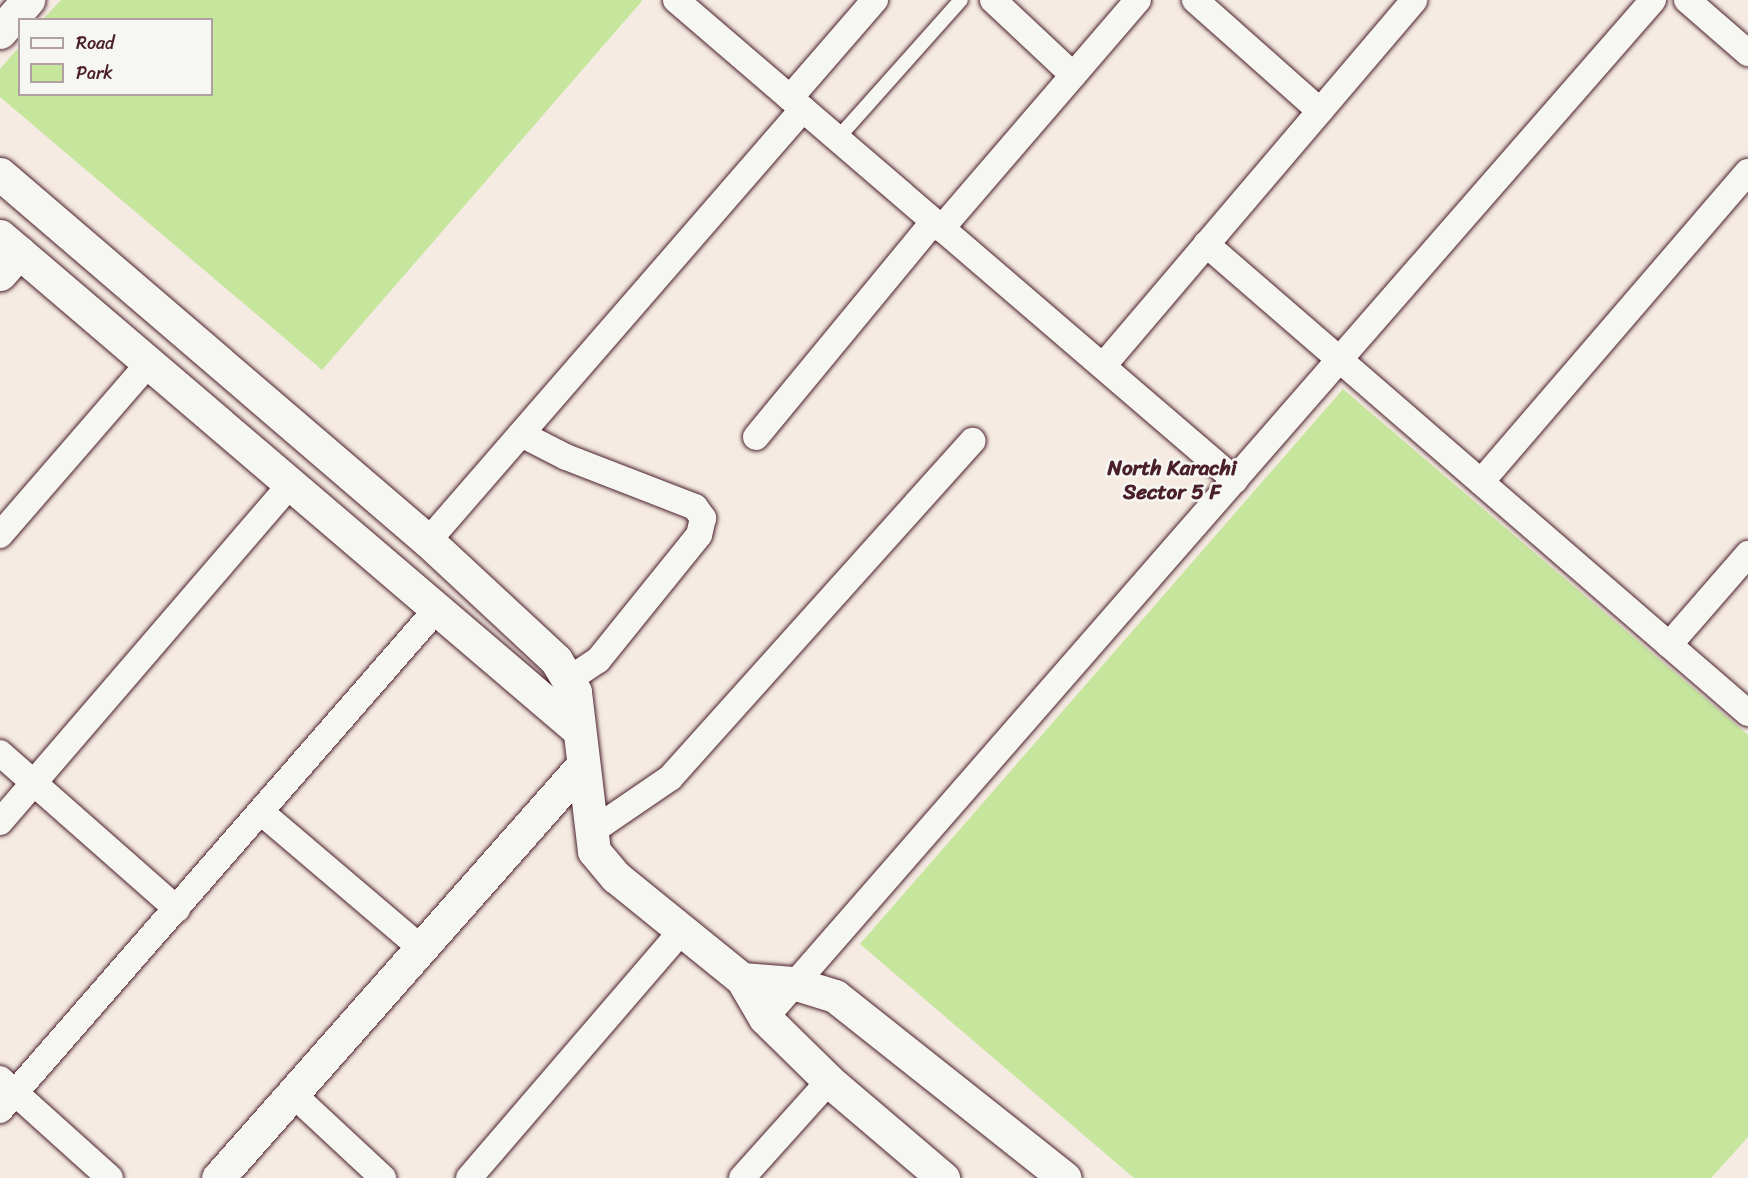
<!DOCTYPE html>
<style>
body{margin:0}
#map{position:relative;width:1748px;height:1178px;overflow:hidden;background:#f5ebe2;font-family:Sriracha,sans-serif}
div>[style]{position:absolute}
.green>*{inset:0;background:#c6e69e}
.roads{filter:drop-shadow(0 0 2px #4a1f2b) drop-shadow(0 0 2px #4a1f2b)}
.service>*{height:14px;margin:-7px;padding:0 7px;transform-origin:7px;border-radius:7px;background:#f6f6f2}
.minor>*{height:26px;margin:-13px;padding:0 13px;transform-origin:13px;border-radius:13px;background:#f6f6f2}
.tertiary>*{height:33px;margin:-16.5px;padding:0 16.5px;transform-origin:16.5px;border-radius:16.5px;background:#f6f6f2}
span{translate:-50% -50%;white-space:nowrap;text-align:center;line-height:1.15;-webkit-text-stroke:5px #f6f6f2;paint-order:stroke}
.neighbourhood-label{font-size:21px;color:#4a1f2b;font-weight:700}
.legend{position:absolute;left:18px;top:18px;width:195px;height:78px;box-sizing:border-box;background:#f6f6f2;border:2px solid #b1a0a2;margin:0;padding:8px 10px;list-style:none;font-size:18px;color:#4a1f2b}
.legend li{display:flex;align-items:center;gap:12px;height:30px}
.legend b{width:30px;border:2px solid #b1a0a2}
</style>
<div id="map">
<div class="green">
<i style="clip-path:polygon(61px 0,641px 0,642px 1px,322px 370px,0 97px,0 69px,19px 47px,20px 94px,212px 94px,212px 20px,43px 19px)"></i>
<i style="clip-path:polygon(1343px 389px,1748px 735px,1748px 1137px,1711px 1178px,1134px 1178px,860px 944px)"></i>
</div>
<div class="roads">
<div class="service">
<i style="left:837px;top:139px;width:186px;rotate:-48.3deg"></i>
</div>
<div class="minor">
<i style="left:676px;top:0;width:737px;rotate:40.65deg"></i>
<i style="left:993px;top:0;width:110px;rotate:43.2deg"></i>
<i style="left:1195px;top:0;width:167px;rotate:41.6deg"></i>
<i style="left:1687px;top:0;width:81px;rotate:41deg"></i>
<i style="left:790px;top:98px;width:130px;rotate:-49.1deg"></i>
<i style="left:941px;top:229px;width:302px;rotate:-49.3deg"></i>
<i style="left:1206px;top:244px;width:717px;rotate:40.87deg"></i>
<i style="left:1103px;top:366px;width:480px;rotate:-49.6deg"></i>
<i style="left:521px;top:434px;width:51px;rotate:27.1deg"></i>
<i style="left:566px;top:457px;width:138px;rotate:21.2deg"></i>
<i style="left:695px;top:507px;width:14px;rotate:54deg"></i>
<i style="left:703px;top:518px;width:17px;rotate:103deg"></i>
<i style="left:699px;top:535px;width:161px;rotate:128.9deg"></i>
<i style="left:598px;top:660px;width:36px;rotate:146deg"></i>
<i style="left:756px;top:437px;width:278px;rotate:-50.5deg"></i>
<i style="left:1481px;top:482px;width:409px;rotate:-49.3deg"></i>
<i style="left:0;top:535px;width:228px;rotate:-49.1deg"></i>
<i style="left:428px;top:541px;width:572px;rotate:-49.04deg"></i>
<i style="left:1669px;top:645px;width:121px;rotate:-49deg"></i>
<i style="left:0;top:753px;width:236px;rotate:41.4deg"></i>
<i style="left:261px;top:812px;width:211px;rotate:40.4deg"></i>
<i style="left:0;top:822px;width:447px;rotate:-49.3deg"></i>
<i style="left:591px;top:832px;width:96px;rotate:-34.4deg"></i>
<i style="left:670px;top:778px;width:453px;rotate:-48.1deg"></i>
<i style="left:765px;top:1018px;width:1351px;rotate:-48.9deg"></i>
<i style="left:0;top:1079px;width:148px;rotate:42deg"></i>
<i style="left:294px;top:1095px;width:122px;rotate:43deg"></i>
<i style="left:0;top:1110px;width:663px;rotate:-48.91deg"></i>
<i style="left:469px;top:1178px;width:327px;rotate:-49.3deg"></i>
<i style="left:742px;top:1178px;width:130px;rotate:-48.1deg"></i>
</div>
<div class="tertiary">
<i style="left:0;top:32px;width:43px;rotate:-48.8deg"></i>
<i style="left:0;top:174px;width:564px;rotate:40.61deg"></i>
<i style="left:428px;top:541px;width:175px;rotate:42.9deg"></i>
<i style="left:556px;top:660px;width:37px;rotate:59deg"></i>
<i style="left:575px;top:692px;width:160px;rotate:83.2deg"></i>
<i style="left:594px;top:851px;width:34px;rotate:50deg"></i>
<i style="left:616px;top:877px;width:162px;rotate:39deg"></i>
<i style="left:742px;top:979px;width:45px;rotate:59.5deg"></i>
<i style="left:765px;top:1018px;width:90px;rotate:44.5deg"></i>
<i style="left:829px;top:1081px;width:150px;rotate:40.4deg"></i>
<i style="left:0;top:236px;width:758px;rotate:40.5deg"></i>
<i style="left:0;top:274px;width:29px;rotate:-49deg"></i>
<i style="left:742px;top:979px;width:51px;rotate:4.5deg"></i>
<i style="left:793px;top:983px;width:44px;rotate:17.2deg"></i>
<i style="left:835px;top:996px;width:293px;rotate:38.4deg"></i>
<i style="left:218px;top:1178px;width:550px;rotate:-48.54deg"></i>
</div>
</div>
<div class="neighbourhood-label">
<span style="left:1172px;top:480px">North Karachi<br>Sector 5 F</span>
</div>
<ul class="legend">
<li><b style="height:8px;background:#f6f6f2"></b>Road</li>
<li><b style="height:16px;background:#c6e69e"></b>Park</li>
</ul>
</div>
